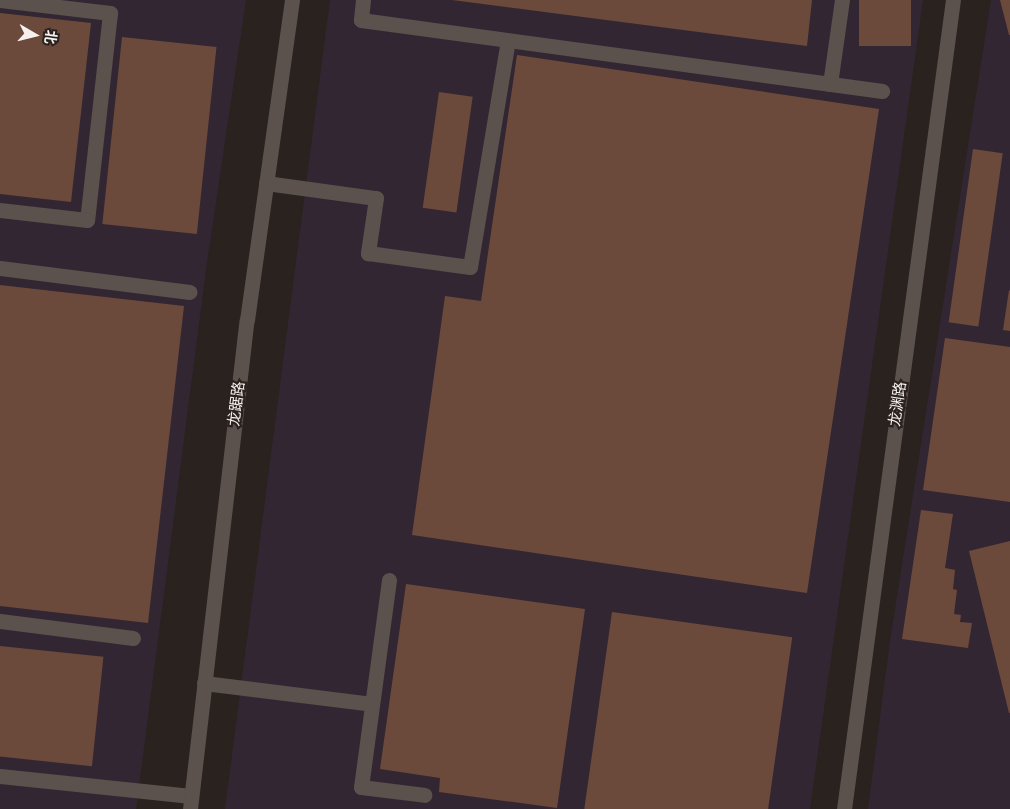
<!DOCTYPE html>
<meta charset="utf-8">
<style>
body{margin:0}
#map{position:relative;width:1010px;height:809px;overflow:hidden;background:#2a221e;font-family:"Fira Sans Condensed","Noto Sans SC",sans-serif}
div>[style]{position:absolute}
.industrial>*{inset:0;background:#332633}
.building>*{inset:0;background:#6c4a3b;transform-origin:0 0}
.minor>*{height:15px;margin:-7.5px;padding:0 7.5px;transform-origin:7.5px;border-radius:7.5px;background:#5b514d}
span{translate:-50% -50%;white-space:nowrap;text-align:center;line-height:1.15;-webkit-text-stroke:4.5px #2a221e;paint-order:stroke}
.street-label{font-size:15px;color:#f6f1ee}
.north{position:absolute;left:10px;top:10px;width:50px;height:50px;-webkit-text-stroke:4px #2a221e;paint-order:stroke;rotate:98deg;font-size:14px;font-weight:700;line-height:20px;text-align:center;color:#f6f1ee}
.north::after{content:'';display:block;margin:auto;width:18px;height:22px;background:#f6f1ee;clip-path:polygon(50% 0,100% 100%,50% 72%,0 100%)}
</style>
<div id="map">
<div class="industrial">
<i style="clip-path:polygon(0 0,246px 0,207px 262px,136px 809px,0 809px)"></i>
<i style="clip-path:polygon(330px 0,923px 0,810px 809px,225px 809px)"></i>
<i style="clip-path:polygon(991px 0,1010px 0,1010px 809px,868px 809px,890px 641px)"></i>
</div>
<div class="building">
<i style="clip-path:polygon(452px 0,812px 0,807px 46px)"></i>
<i style="left:859px;top:0;width:52px;height:46px"></i>
<i style="clip-path:polygon(1000px 0,1010px 0,1010px 35px,1009px 35px)"></i>
<i style="clip-path:polygon(0 13px,91px 23px,71px 202px,0 194px)"></i>
<i style="left:122px;top:37px;width:95px;height:188px;rotate:6deg"></i>
<i style="clip-path:polygon(517px 55px,879px 109px,807px 593px,412px 535px,445px 296px,481px 301px)"></i>
<i style="left:439px;top:92px;width:34px;height:117px;rotate:8deg"></i>
<i style="left:973px;top:149px;width:30px;height:175px;rotate:8deg"></i>
<i style="clip-path:polygon(0 285px,184px 306px,148px 623px,0 606px)"></i>
<i style="clip-path:polygon(1009px 290px,1010px 291px,1010px 331px,1003px 330px)"></i>
<i style="clip-path:polygon(945px 338px,1010px 347px,1010px 502px,923px 490px)"></i>
<i style="clip-path:polygon(921px 510px,953px 514px,945px 568px,955px 570px,953px 589px,957px 590px,954px 614px,961px 615px,960px 622px,972px 623px,968px 648px,902px 639px)"></i>
<i style="clip-path:polygon(1010px 541px,1010px 713px,1009px 713px,969px 551px)"></i>
<i style="clip-path:polygon(406px 584px,585px 609px,557px 808px,439px 792px,440px 778px,380px 769px)"></i>
<i style="left:612px;top:612px;width:182px;height:199px;rotate:8deg"></i>
<i style="left:0;top:646px;width:104px;height:110px;rotate:6deg"></i>
</div>
<div class="minor">
<i style="left:0;top:0;width:111px;rotate:6.7deg"></i>
<i style="left:110px;top:13px;width:208px;rotate:96.3deg"></i>
<i style="left:87px;top:220px;width:88px;rotate:-173.4deg"></i>
<i style="left:363px;top:0;width:20px;rotate:96deg"></i>
<i style="left:361px;top:20px;width:526px;rotate:7.76deg"></i>
<i style="left:830px;top:84px;width:85px;rotate:-81.9deg"></i>
<i style="left:266px;top:183px;width:111px;rotate:7.8deg"></i>
<i style="left:376px;top:198px;width:56px;rotate:98.3deg"></i>
<i style="left:368px;top:253px;width:103px;rotate:7.8deg"></i>
<i style="left:470px;top:267px;width:229px;rotate:-80.5deg"></i>
<i style="left:0;top:268px;width:191px;rotate:7.2deg"></i>
<i style="left:389px;top:580px;width:209px;rotate:97.7deg"></i>
<i style="left:361px;top:787px;width:64px;rotate:7.1deg"></i>
<i style="left:0;top:621px;width:134px;rotate:7.3deg"></i>
<i style="left:204px;top:683px;width:169px;rotate:7.1deg"></i>
<i style="left:0;top:776px;width:192px;rotate:6deg"></i>
<i style="left:190px;top:809px;width:492px;rotate:-83.4deg"></i>
<i style="left:247px;top:320px;width:323px;rotate:-82deg"></i>
<i style="left:844px;top:809px;width:816px;rotate:-82.33deg"></i>
</div>
<div class="street-label">
<span style="left:237px;top:404px;rotate:-83deg">龙踞路</span>
<span style="left:898px;top:404px;rotate:-82deg">龙渊路</span>
</div>
<div class="north">北</div>
</div>
